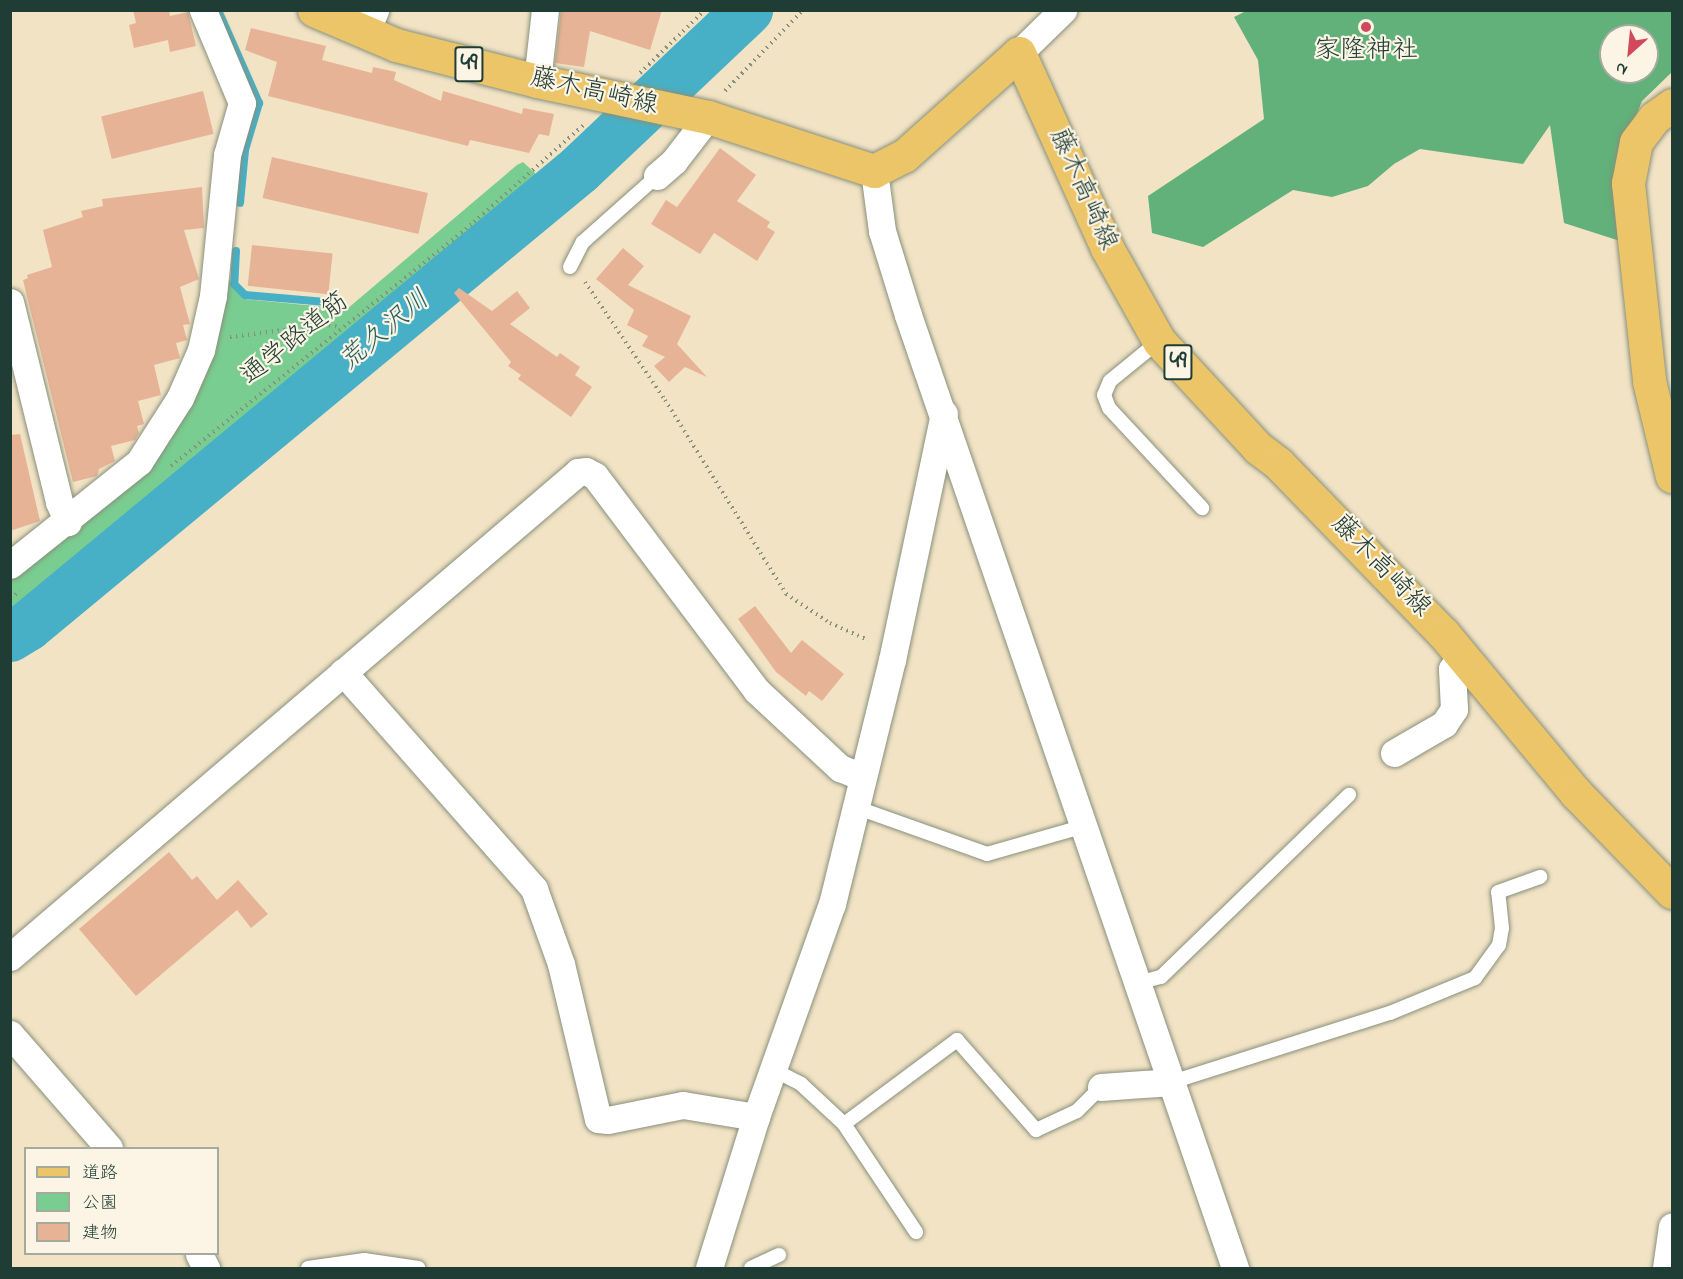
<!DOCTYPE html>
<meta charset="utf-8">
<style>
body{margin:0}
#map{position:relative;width:1683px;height:1279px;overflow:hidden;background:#f2e3c5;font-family:"Indie Flower","Klee One",sans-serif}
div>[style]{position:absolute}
.green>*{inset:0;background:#79cd90}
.forest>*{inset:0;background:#62b07a}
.stream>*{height:8px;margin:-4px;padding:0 4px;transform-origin:4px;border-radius:4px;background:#47b0c6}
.river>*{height:50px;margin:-25px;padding:0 25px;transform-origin:25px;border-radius:25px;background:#47b0c6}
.building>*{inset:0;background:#e6b396;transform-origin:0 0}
.path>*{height:4px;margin-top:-2px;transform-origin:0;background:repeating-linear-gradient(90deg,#88907c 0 1.5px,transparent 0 6px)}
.roads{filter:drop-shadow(0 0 2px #88907c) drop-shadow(0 0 2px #88907c)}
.service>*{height:14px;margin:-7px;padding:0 7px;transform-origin:7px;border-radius:7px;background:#fff}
.minor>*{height:27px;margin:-13.5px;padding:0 13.5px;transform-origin:13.5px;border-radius:13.5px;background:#fff}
.primary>*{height:33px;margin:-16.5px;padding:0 16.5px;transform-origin:16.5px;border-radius:16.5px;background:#edc569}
.dots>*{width:16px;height:16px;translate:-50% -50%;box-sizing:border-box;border:3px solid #fcf5e5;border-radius:50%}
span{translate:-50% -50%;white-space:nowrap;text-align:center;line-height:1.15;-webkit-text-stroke:4.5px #fcf5e5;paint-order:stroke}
.shield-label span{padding:2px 4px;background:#fcf5e5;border:2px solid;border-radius:4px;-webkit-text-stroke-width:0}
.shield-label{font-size:24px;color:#1f3d34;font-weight:700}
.poi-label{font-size:26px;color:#1f3d34}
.street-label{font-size:26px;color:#1f3d34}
.water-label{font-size:27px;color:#2b6060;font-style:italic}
.frame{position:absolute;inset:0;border:12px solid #1f3d34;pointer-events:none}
.legend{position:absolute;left:24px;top:1147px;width:195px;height:108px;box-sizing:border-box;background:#fcf5e5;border:2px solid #a4ab9e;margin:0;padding:8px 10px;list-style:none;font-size:18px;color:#1f3d34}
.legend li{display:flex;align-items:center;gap:12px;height:30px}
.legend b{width:30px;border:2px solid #a4ab9e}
.north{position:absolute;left:1599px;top:24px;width:60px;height:60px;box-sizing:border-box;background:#fcf5e5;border:2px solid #a4ab9e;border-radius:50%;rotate:207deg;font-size:16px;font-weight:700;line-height:24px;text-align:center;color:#1f3d34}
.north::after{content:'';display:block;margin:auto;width:21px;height:27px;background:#d1495b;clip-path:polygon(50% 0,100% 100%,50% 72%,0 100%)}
</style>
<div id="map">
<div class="green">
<i style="clip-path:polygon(559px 154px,563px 158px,401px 294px,101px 544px,11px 612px,11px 580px,152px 464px,177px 429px,205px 375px,220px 331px,228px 278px,243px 299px,347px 309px,517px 165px,523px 162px,536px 174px)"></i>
</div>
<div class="forest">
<i style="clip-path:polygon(evenodd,1246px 11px,1672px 11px,1672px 72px,1642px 101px,1620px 156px,1620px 241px,1564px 223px,1550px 125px,1523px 164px,1420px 149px,1394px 164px,1368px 186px,1332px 197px,1293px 190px,1203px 247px,1152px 233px,1148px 196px,1264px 119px,1258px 60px,1234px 17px,1246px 11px,1611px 36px,1647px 36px,1647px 72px,1611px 72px,1611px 36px)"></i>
</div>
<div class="stream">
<i style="left:218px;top:10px;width:102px;rotate:66.2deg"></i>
<i style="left:259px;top:103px;width:49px;rotate:106.6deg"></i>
<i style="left:245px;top:150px;width:53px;rotate:95.4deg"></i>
<i style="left:236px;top:251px;width:33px;rotate:93deg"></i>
<i style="left:234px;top:284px;width:16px;rotate:45deg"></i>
<i style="left:245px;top:295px;width:92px;rotate:5deg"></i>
</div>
<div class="river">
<i style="left:10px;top:637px;width:21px;rotate:-31deg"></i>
<i style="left:28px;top:626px;width:715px;rotate:-39.61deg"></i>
<i style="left:579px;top:170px;width:233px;rotate:-43.4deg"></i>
</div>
<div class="building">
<i style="clip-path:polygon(133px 10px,169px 10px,170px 16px,188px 12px,196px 46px,170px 52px,168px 40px,134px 48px,129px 25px,136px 23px)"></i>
<i style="clip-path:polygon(561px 10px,662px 10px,650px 50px,590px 31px,584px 67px,555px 63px)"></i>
<i style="clip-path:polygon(251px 28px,326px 46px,322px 60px,372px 73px,373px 67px,396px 72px,394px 80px,441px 101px,443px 91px,522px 114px,523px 108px,554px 114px,549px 136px,539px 134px,529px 153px,470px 140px,468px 146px,268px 96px,277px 62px,245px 50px)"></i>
<i style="left:203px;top:91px;width:44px;height:105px;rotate:76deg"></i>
<i style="clip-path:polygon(720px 148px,756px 175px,737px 201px,770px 222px,767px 227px,775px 232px,757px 261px,714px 233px,700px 254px,651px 224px,666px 200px,677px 207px)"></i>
<i style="left:272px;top:157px;width:160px;height:42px;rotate:13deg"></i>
<i style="clip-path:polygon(202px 187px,204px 228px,184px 230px,199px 279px,180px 287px,190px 324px,183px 325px,187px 340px,176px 343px,180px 358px,154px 365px,161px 395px,138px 401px,144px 424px,137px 426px,139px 433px,135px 440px,111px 446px,115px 461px,99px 469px,97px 476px,73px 482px,23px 280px,28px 278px,27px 275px,52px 267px,43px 230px,83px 217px,81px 211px,103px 206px,102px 199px)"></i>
<i style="left:252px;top:245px;width:81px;height:41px;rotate:6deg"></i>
<i style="clip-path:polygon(623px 248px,644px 266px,628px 285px,691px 316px,677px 344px,707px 377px,685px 367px,669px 382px,654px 366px,665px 357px,642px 346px,648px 336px,627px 325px,634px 310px,596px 279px)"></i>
<i style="clip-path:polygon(459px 288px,492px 311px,517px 291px,530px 308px,510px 324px,557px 357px,560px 353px,580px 367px,575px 375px,592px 387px,571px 417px,518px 379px,521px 375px,508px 366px,511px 362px,454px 293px)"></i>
<i style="clip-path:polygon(20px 434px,40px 521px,10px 531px,10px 435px)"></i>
<i style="clip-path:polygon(755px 606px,791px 653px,802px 640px,844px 674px,822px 701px,809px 691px,806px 696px,776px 672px,738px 619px)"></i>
<i style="clip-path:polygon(169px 852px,192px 880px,197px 876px,217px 900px,238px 880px,268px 914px,251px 928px,237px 910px,136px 996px,79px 929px)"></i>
</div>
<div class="path">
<i style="left:1356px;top:10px;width:1px;rotate:90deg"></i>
<i style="left:640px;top:73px;width:91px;rotate:-44.1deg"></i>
<i style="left:725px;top:91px;width:112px;rotate:-46.1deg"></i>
<i style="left:585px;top:282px;width:143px;rotate:55.9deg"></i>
<i style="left:665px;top:400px;width:229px;rotate:58deg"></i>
<i style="left:786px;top:594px;width:53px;rotate:33.4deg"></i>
<i style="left:830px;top:623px;width:42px;rotate:24.1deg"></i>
<i style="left:230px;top:337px;width:94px;rotate:-7.4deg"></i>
<i style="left:323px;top:325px;width:18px;rotate:6deg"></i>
<i style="left:171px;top:466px;width:389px;rotate:-38.8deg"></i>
<i style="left:474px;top:222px;width:149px;rotate:-41.5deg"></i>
<i style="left:10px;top:598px;width:12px;rotate:-35deg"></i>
</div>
<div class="roads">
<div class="service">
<i style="left:570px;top:267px;width:28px;rotate:-63deg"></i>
<i style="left:583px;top:242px;width:99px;rotate:-41.7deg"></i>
<i style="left:1159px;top:341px;width:63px;rotate:140.8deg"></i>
<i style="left:1110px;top:381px;width:15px;rotate:113deg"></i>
<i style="left:1104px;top:395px;width:14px;rotate:69deg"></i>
<i style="left:1109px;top:408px;width:137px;rotate:47.1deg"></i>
<i style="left:855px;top:807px;width:140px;rotate:19.6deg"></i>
<i style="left:987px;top:854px;width:98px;rotate:-16deg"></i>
<i style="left:1138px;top:983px;width:24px;rotate:-15deg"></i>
<i style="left:1161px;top:977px;width:262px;rotate:-44.1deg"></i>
<i style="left:772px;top:1069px;width:33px;rotate:27deg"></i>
<i style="left:801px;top:1084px;width:59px;rotate:42.9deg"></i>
<i style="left:844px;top:1124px;width:130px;rotate:56.3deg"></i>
<i style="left:1172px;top:1082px;width:229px;rotate:-17.6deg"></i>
<i style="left:1390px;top:1013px;width:92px;rotate:-22.4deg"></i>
<i style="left:1475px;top:978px;width:41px;rotate:-54deg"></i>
<i style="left:1499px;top:945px;width:17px;rotate:-80deg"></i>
<i style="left:1502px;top:928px;width:36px;rotate:-96deg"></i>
<i style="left:1498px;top:892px;width:45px;rotate:-19.7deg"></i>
<i style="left:844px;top:1124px;width:141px;rotate:-36.6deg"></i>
<i style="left:957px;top:1040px;width:120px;rotate:48.7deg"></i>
<i style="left:1036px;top:1130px;width:45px;rotate:-24.9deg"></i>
<i style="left:1077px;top:1111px;width:34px;rotate:-45deg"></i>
<i style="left:308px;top:1268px;width:57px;rotate:-8.1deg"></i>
<i style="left:364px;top:1260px;width:55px;rotate:8.4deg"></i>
<i style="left:751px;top:1268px;width:31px;rotate:-25deg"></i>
</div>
<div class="minor">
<i style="left:365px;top:34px;width:26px;rotate:-67deg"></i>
<i style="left:1019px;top:53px;width:62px;rotate:-44.3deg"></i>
<i style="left:537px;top:81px;width:71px;rotate:-83.6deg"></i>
<i style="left:874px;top:171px;width:61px;rotate:82.4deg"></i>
<i style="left:882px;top:231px;width:88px;rotate:72.8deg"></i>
<i style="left:908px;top:315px;width:1008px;rotate:71.06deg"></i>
<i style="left:657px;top:176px;width:23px;rotate:-41deg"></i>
<i style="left:674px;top:161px;width:56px;rotate:-52.3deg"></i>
<i style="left:10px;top:302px;width:206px;rotate:76.2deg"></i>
<i style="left:59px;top:502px;width:22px;rotate:66deg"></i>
<i style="left:10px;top:565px;width:165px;rotate:-38.6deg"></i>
<i style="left:139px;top:462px;width:76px;rotate:-57.4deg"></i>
<i style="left:180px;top:398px;width:52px;rotate:-66.4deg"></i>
<i style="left:201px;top:350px;width:55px;rotate:-77.5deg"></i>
<i style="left:213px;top:296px;width:142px;rotate:-84.3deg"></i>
<i style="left:227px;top:155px;width:54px;rotate:-73.9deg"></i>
<i style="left:242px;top:103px;width:101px;rotate:-112.8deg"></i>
<i style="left:343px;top:672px;width:289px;rotate:48.6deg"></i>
<i style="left:534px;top:889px;width:80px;rotate:70.2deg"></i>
<i style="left:561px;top:964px;width:159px;rotate:76.6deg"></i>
<i style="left:598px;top:1119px;width:10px;rotate:6deg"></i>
<i style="left:608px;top:1120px;width:76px;rotate:-11.3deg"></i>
<i style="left:683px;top:1105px;width:74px;rotate:9.3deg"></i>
<i style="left:1394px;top:753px;width:58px;rotate:-30.1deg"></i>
<i style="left:1444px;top:724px;width:18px;rotate:-56deg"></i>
<i style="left:1454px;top:709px;width:40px;rotate:-92.9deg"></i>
<i style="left:1452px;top:669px;width:17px;rotate:-54deg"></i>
<i style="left:10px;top:957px;width:747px;rotate:-40.49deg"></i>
<i style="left:578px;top:472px;width:8px;rotate:-7deg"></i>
<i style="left:586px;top:471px;width:10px;rotate:29deg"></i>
<i style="left:595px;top:476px;width:268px;rotate:53deg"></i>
<i style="left:756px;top:690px;width:115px;rotate:42.9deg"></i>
<i style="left:840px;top:768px;width:24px;rotate:22deg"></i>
<i style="left:10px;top:1034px;width:151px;rotate:49deg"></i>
<i style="left:1101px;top:1087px;width:71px;rotate:-4deg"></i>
<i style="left:199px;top:1254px;width:16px;rotate:63deg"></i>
<i style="left:709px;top:1268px;width:158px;rotate:-72.7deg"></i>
<i style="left:756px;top:1117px;width:226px;rotate:-70.4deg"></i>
<i style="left:832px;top:904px;width:251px;rotate:-76.2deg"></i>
<i style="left:892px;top:660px;width:252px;rotate:-78.1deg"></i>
<i style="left:1666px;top:1268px;width:42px;rotate:-81.9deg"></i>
</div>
<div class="primary">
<i style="left:314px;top:10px;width:89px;rotate:23.1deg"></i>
<i style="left:396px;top:45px;width:146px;rotate:14.3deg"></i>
<i style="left:537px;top:81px;width:175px;rotate:11.9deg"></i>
<i style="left:708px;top:117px;width:175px;rotate:18deg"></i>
<i style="left:874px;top:171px;width:34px;rotate:-27deg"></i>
<i style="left:904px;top:156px;width:154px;rotate:-41.8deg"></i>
<i style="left:1019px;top:53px;width:214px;rotate:65.7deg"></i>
<i style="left:1107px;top:248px;width:107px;rotate:60.8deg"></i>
<i style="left:1159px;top:341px;width:146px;rotate:47.2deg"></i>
<i style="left:1258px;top:448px;width:26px;rotate:37deg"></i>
<i style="left:1279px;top:464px;width:235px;rotate:45.9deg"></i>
<i style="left:1443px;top:633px;width:208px;rotate:50.3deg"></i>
<i style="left:1576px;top:793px;width:138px;rotate:45.9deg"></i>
<i style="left:1672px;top:105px;width:22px;rotate:144deg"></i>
<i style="left:1654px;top:118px;width:30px;rotate:127deg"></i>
<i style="left:1636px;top:142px;width:42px;rotate:101deg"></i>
<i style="left:1628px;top:183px;width:199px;rotate:83.9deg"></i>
<i style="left:1649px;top:381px;width:98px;rotate:76.4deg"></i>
</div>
</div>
<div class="dots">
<i style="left:1366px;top:27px;background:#d1495b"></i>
</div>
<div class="shield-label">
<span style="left:469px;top:64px">49</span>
<span style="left:1178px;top:362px">49</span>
</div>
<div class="poi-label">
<span style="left:1366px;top:52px">家隆神社</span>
</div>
<div class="street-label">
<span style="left:594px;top:93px;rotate:13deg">藤木高崎線</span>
<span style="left:1082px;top:190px;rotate:66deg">藤木高崎線</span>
<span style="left:296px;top:340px;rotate:-39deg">通学路道筋</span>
<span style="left:1380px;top:567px;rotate:46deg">藤木高崎線</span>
</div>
<div class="water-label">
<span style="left:385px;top:331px;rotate:-40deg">荒久沢川</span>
</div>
<div class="frame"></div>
<ul class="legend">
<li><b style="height:8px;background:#edc569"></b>道路</li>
<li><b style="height:16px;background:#79cd90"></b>公園</li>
<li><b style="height:16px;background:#e6b396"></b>建物</li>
</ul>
<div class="north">N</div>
</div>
